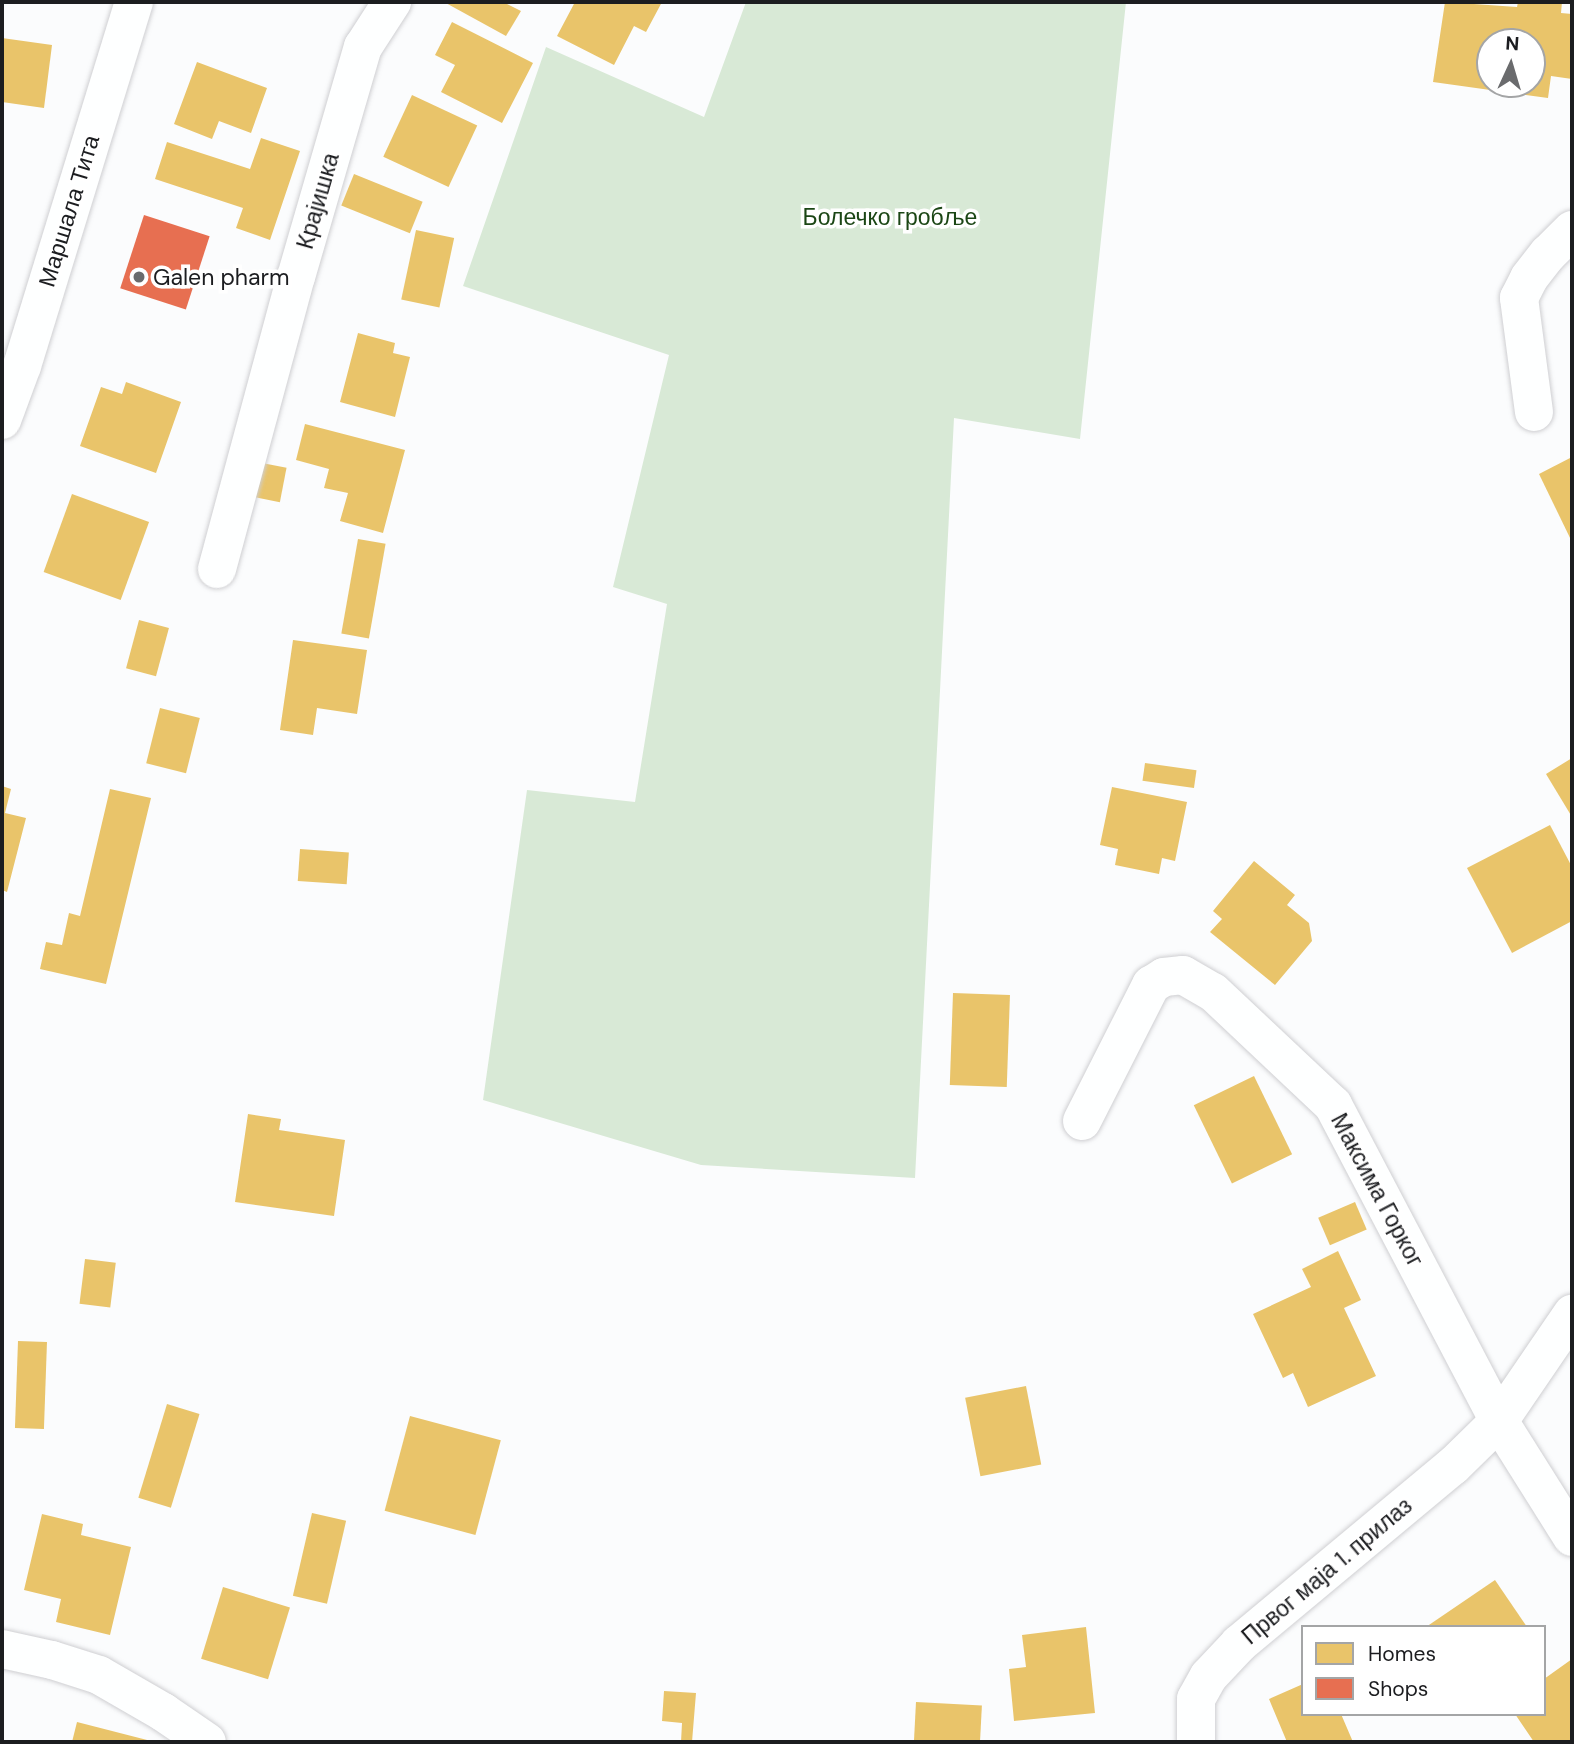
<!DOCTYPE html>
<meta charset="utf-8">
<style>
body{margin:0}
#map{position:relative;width:1574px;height:1744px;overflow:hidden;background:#fbfcfd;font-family:"DM Sans",sans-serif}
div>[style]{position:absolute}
.green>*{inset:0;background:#d8e9d6}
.homes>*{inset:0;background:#e9c46a;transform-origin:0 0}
.shops>*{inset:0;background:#e76f51;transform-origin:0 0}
.roads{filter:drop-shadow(0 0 2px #cfcfd2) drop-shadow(0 0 2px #cfcfd2)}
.minor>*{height:38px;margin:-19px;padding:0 19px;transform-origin:19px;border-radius:19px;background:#feffff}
.tertiary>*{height:38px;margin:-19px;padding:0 19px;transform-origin:19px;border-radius:19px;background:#feffff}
.dots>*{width:19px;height:19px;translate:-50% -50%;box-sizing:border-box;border:4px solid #fff;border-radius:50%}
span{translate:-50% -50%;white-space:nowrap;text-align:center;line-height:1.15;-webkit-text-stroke:7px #fff;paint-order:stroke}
.street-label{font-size:23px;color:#1c1d20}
.park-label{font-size:23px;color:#1b4615}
.poi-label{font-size:23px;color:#1c1d20}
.left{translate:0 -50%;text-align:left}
.frame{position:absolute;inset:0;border:4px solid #1c1d20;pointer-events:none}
.legend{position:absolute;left:1301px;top:1625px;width:245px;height:91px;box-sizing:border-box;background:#fff;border:2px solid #a4a5a6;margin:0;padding:9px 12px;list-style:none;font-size:21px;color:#1c1d20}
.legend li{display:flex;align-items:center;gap:14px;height:35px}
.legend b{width:35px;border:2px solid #a4a5a6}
.north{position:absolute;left:1476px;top:28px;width:70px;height:70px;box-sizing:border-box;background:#fff;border:2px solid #a4a5a6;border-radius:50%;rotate:4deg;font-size:19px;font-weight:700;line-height:28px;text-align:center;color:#1c1d20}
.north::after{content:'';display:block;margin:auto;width:24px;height:32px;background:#6a6b6d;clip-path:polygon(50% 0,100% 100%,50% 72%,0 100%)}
</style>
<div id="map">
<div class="green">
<i style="clip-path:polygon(746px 2px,1126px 2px,1080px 439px,954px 418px,915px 1178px,701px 1165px,483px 1100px,527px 790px,635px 802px,667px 604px,613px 587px,669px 355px,463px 286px,546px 47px,704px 117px)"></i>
</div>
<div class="homes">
<i style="clip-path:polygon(444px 2px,503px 2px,521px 11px,506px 36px)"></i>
<i style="clip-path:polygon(575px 2px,662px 2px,646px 32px,634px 26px,614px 65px,557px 36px)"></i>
<i style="clip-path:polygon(evenodd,1445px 2px,1517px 7px,1518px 2px,1562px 2px,1561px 13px,1572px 14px,1572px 79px,1551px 76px,1548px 98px,1433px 82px,1445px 2px,1490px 42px,1532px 42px,1532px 84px,1490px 84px,1490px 42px)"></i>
<i style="clip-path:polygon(452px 22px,533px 63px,502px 123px,441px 92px,455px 65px,435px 55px)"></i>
<i style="clip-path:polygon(2px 38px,52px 45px,44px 108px,2px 102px)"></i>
<i style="clip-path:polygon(197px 62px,267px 88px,251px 133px,219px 121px,212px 139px,174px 124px)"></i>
<i style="left:412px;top:95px;width:72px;height:68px;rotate:25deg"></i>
<i style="clip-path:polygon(261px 138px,300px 151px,270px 240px,236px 228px,243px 208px,155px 179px,167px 142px,250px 169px)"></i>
<i style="left:354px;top:174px;width:74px;height:34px;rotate:22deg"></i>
<i style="left:416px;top:230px;width:39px;height:71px;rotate:12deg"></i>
<i style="clip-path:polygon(358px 333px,395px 343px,393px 353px,410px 357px,395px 417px,340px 402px)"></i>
<i style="clip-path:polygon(126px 382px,181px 402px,156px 473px,80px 446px,101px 387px,122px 394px)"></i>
<i style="clip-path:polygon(305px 424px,405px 450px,383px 533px,340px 521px,348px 493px,324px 488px,329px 469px,296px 460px)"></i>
<i style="clip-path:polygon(1572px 457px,1572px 542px,1539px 474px)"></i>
<i style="left:262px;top:463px;width:25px;height:35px;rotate:11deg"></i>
<i style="left:72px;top:494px;width:82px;height:83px;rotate:20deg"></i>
<i style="left:358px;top:539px;width:28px;height:96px;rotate:10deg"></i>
<i style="left:139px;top:620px;width:31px;height:50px;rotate:15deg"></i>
<i style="clip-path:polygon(293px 640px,367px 650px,357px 714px,317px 708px,313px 735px,280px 730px)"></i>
<i style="left:160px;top:708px;width:41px;height:57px;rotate:14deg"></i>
<i style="clip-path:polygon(1572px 758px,1572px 817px,1546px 774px)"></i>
<i style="left:1145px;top:763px;width:52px;height:18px;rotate:8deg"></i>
<i style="clip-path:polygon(2px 786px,11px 789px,5px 813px,26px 818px,7px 892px,2px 890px)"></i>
<i style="clip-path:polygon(1112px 787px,1187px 802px,1175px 861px,1162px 858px,1159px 874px,1115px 865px,1118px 849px,1100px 845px)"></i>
<i style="clip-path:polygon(110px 789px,151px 798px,106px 984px,40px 969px,46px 942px,62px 945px,69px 913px,80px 916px)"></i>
<i style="clip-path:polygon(1550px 825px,1572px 867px,1572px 921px,1512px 953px,1467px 868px)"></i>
<i style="left:300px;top:849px;width:49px;height:32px;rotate:4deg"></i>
<i style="clip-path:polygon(1254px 861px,1295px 895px,1287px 905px,1309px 923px,1312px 941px,1275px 985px,1210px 932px,1222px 919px,1213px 911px)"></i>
<i style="left:953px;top:993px;width:57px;height:92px;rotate:2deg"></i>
<i style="left:1254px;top:1076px;width:87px;height:67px;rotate:64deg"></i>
<i style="clip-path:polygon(248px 1114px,281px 1119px,279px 1130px,345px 1140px,334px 1216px,235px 1202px)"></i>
<i style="left:1355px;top:1202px;width:30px;height:40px;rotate:67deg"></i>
<i style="clip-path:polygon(1338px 1251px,1361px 1300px,1344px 1308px,1376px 1376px,1308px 1407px,1293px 1373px,1283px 1378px,1253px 1314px,1311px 1287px,1302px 1269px)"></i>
<i style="left:85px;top:1259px;width:31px;height:45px;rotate:7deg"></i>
<i style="left:18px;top:1341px;width:29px;height:87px;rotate:2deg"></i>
<i style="left:1026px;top:1386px;width:80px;height:62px;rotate:79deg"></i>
<i style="left:167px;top:1404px;width:34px;height:98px;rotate:17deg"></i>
<i style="left:410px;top:1416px;width:94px;height:98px;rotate:15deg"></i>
<i style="left:312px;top:1513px;width:35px;height:85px;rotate:13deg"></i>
<i style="clip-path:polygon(42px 1514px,83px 1524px,81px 1535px,131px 1547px,110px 1635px,56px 1622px,61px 1599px,24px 1590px)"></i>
<i style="clip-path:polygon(1495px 1580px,1527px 1627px,1426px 1627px)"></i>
<i style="left:223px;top:1587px;width:70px;height:75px;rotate:17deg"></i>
<i style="clip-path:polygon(1086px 1627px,1095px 1713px,1014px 1721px,1009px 1669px,1026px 1667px,1022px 1635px)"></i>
<i style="clip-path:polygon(1572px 1659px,1572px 1742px,1534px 1742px,1515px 1714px,1544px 1714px,1544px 1679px)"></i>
<i style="clip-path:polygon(1303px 1684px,1303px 1714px,1341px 1714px,1353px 1742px,1287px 1742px,1269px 1699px)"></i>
<i style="clip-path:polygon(664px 1691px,696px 1693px,692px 1742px,681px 1742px,682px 1723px,662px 1721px)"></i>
<i style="left:916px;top:1702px;width:66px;height:40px;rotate:3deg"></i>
<i style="clip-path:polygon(77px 1722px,151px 1741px,151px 1742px,72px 1742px)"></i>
</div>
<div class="shops">
<i style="left:144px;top:215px;width:69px;height:77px;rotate:18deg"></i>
</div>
<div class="roads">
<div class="minor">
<i style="left:1534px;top:412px;width:115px;rotate:-97.5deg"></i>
<i style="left:1519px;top:298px;width:22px;rotate:-63deg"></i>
<i style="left:1529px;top:278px;width:31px;rotate:-52deg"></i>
<i style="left:1548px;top:254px;width:34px;rotate:-45deg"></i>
<i style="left:217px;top:569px;width:302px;rotate:-74.9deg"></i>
<i style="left:296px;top:277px;width:240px;rotate:-73.8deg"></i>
<i style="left:363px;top:47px;width:54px;rotate:-57.2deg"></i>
<i style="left:1082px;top:1121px;width:153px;rotate:-63.1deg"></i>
<i style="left:1151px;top:985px;width:15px;rotate:-32deg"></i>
<i style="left:1164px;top:977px;width:19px;rotate:-6deg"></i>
<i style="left:1183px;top:975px;width:34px;rotate:30deg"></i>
<i style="left:1213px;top:992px;width:165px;rotate:43.3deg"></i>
<i style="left:1333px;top:1105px;width:357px;rotate:62.3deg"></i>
<i style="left:1499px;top:1421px;width:137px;rotate:57.8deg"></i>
<i style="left:2px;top:1649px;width:51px;rotate:12.4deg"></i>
<i style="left:52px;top:1660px;width:49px;rotate:17.7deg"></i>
<i style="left:99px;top:1675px;width:74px;rotate:30deg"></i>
<i style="left:163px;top:1712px;width:53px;rotate:34.3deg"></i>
<i style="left:1196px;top:1742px;width:43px;rotate:-90deg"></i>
<i style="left:1196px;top:1699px;width:26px;rotate:-61deg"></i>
<i style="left:1209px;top:1676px;width:44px;rotate:-46.8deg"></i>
<i style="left:1239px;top:1644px;width:278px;rotate:-39.8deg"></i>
<i style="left:1453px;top:1466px;width:64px;rotate:-44.4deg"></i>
<i style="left:1499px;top:1421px;width:130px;rotate:-55.7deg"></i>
</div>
<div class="tertiary">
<i style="left:2px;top:420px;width:58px;rotate:-69.7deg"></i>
<i style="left:22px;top:366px;width:381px;rotate:-72.9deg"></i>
</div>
</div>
<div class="dots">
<i style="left:139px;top:277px;background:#6a6b6d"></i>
</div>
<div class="street-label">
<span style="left:318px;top:201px;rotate:-74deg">Крајишка</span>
<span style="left:69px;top:211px;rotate:-73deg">Маршала Тита</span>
<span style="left:1377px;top:1190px;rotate:62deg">Максима Горког</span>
<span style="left:1327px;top:1571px;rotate:-40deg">Првог маја 1. прилаз</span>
</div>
<div class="park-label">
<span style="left:890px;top:217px">Болечко гробље</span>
</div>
<div class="poi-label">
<span class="left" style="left:153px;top:277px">Galen pharm</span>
</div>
<div class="frame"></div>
<ul class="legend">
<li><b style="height:19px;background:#e9c46a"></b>Homes</li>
<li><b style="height:19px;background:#e76f51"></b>Shops</li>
</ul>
<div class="north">N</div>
</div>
